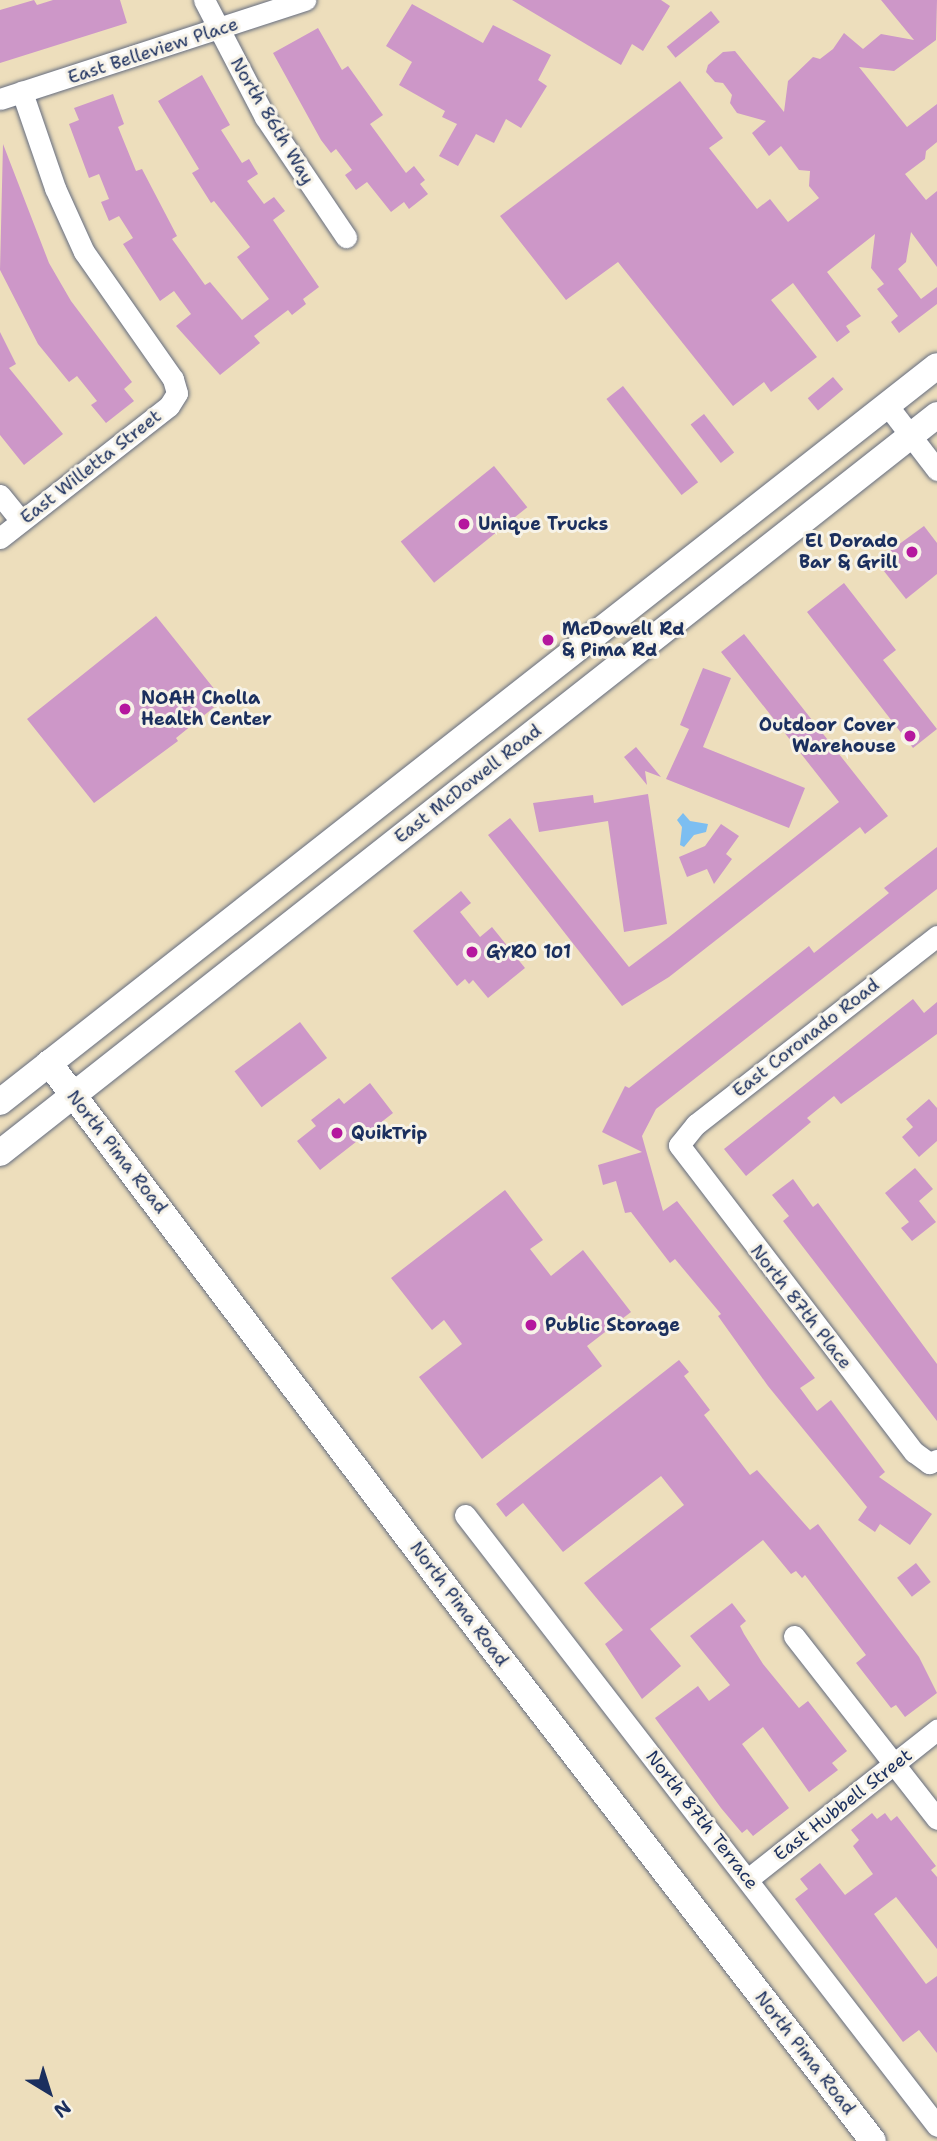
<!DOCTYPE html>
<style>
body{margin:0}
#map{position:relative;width:937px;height:2141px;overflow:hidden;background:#eddebc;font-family:"Shantell Sans",sans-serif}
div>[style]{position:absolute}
.water>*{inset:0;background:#7cbef1}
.building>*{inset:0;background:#cd97c8;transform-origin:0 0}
.roads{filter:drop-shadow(0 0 2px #646c7f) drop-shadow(0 0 2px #646c7f)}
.minor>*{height:21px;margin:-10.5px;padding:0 10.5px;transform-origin:10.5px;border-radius:10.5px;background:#fff}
.major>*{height:26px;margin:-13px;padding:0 13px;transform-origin:13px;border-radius:13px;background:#fff}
.dots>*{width:19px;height:19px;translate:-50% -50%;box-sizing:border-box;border:4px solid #f7f3e8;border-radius:50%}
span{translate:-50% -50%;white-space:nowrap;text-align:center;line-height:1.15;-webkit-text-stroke:6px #f7f3e8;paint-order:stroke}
.street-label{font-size:18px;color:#1b2f5e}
.poi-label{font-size:18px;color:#1b2f5e;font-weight:700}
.left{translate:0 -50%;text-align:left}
.right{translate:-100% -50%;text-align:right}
.north{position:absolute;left:14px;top:2057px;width:70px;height:70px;-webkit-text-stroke:5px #f7f3e8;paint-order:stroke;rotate:142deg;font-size:19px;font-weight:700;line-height:28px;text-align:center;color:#1b2f5e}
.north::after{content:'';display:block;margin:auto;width:24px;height:32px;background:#1b2f5e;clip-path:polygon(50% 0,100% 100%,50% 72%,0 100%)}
</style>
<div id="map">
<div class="water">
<i style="clip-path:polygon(683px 813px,690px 821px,708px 824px,706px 832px,694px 835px,684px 847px,680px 845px,682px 827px,677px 820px)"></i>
</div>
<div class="building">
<i style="clip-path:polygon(34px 0,37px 5px,53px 0,120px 0,127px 23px,0 63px,0 10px)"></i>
<i style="clip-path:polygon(512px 0,661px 0,670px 6px,643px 51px,632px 44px,621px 65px)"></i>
<i style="clip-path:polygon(881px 0,937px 0,936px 40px,894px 71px,859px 67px,907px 127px,937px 104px,937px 142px,926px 151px,925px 159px,905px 174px,926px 200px,937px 191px,937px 267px,911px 232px,906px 262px,898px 269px,921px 299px,937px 287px,937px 304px,899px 333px,891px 322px,898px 316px,877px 289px,884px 284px,871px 268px,875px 234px,827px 272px,861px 316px,846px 326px,850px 332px,837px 342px,793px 283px,771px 300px,817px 357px,771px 392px,764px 382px,733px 406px,618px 262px,566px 300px,500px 216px,680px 81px,723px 138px,709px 148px,757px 209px,770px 199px,788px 222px,819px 198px,809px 186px,810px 171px,799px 170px,781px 146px,769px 156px,752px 133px,766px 121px,737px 113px,730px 103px,732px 95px,723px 83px,715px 82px,706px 72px,708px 65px,723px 52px,735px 51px,784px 112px,788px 81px,813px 57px,820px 59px,833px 49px,844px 33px,863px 49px,881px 34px,914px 40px)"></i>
<i style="clip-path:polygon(412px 4px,483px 43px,493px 25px,551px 55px,538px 80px,547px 86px,521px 128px,506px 119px,494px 143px,476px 134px,458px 166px,439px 156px,457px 124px,442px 117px,445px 111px,399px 85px,412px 62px,386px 46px)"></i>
<i style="left:711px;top:11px;width:14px;height:57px;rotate:51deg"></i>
<i style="clip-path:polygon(318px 28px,342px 70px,348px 66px,383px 115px,370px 124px,406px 173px,414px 166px,425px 180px,420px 184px,428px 194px,409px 209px,404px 202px,391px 212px,367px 182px,356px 190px,345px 175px,352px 170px,336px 149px,331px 153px,321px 140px,273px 53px)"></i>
<i style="clip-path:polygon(202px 75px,230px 125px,221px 130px,242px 163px,249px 159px,258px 174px,247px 181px,264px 204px,274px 197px,285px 211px,273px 220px,319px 287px,303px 299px,306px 304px,292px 315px,288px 310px,254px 336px,260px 343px,220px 375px,176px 326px,191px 314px,174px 291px,160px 301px,123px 244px,133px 238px,119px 216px,109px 221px,101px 202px,109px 199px,99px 174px,89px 178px,69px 124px,79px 120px,74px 108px,113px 94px,124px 124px,118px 127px,136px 171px,142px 169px,177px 236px,172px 239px,205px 285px,210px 282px,242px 320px,269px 299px,237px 257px,250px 247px,214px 201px,211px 203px,192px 173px,199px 169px,158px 101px)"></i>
<i style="clip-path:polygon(3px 144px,49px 263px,71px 301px,132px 382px,124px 389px,134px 401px,106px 423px,91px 405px,97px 401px,77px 376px,69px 382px,38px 344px,0 270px)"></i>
<i style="clip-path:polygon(0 332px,16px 364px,9px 368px,63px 434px,24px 465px,0 435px)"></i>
<i style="left:833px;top:377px;width:16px;height:33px;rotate:50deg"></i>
<i style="left:623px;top:386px;width:122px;height:21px;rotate:52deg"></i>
<i style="left:704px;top:414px;width:49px;height:17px;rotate:52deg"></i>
<i style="left:494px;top:466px;width:53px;height:120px;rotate:51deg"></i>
<i style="clip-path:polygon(924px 526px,937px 543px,937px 574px,906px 599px,876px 561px)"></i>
<i style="clip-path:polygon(844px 583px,896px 650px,883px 660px,937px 729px,913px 748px,807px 612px)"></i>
<i style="clip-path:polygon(156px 616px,223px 700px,176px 738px,178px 741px,94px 803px,27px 719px)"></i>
<i style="clip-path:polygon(744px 634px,888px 816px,865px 834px,860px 827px,669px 977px,622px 1006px,488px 835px,510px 818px,629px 967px,669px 937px,839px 802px,721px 652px)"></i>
<i style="clip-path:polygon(703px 668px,731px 678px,703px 747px,805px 788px,789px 828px,666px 779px,689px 729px,680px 725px)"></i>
<i style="clip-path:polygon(636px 747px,661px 777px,645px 771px,647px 785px,624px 757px)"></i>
<i style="clip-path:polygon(648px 794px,667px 924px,624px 932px,608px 821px,539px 832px,533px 803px,593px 795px,594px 803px)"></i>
<i style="clip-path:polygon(721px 824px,739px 836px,726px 854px,732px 859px,714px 884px,707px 869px,687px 877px,679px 857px,705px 846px)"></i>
<i style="clip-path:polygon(937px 847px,937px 889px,656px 1109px,642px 1136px,663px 1211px,677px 1201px,815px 1378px,800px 1388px,817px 1411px,831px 1400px,885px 1472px,879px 1477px,932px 1514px,910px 1545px,880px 1524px,875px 1532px,858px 1520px,867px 1507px,768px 1386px,718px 1316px,721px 1314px,675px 1259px,670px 1263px,631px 1212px,625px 1213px,616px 1181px,603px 1185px,598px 1165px,642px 1152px,602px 1132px,625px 1086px,629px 1088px,809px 946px,814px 953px,889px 893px,884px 888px)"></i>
<i style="clip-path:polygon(461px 891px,471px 903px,460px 912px,480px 937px,492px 927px,525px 968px,488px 998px,473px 980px,469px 984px,465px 979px,457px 986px,413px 931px)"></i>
<i style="clip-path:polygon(913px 999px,924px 1013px,937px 1002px,937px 1034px,841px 1104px,834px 1096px,807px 1118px,811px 1122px,746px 1176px,724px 1149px)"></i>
<i style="left:300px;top:1022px;width:45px;height:82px;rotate:53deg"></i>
<i style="clip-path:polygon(370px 1083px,393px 1113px,320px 1170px,297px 1141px,316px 1126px,311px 1120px,339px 1098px,344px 1104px)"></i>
<i style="clip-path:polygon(929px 1099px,937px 1108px,937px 1141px,919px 1157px,902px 1137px,913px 1127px,906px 1119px)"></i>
<i style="clip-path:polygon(915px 1168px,933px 1189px,919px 1201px,936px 1222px,912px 1241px,901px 1228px,909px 1222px,885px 1193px)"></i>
<i style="clip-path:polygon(793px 1179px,813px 1207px,818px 1203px,937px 1364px,937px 1421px,783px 1221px,789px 1216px,772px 1195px)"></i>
<i style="clip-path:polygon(505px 1190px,543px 1240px,530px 1249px,551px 1276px,583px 1250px,631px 1312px,587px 1346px,602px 1366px,482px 1459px,419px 1377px,462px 1344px,444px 1320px,432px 1330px,391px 1278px)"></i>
<i style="clip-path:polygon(679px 1360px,689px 1372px,684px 1376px,710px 1410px,704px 1415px,750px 1475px,757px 1470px,810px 1530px,818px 1524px,919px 1657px,937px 1693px,905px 1717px,896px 1705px,891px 1708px,856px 1663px,866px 1655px,805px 1575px,802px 1578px,796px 1571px,791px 1574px,763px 1540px,650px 1629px,681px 1666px,642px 1699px,605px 1644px,623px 1630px,584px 1583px,684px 1505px,661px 1476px,563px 1552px,523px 1503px,506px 1517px,496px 1504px)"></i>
<i style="left:916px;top:1563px;width:24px;height:24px;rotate:52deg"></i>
<i style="clip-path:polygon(732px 1603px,746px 1621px,740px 1626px,744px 1634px,763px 1664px,799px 1708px,808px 1701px,847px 1751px,832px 1763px,838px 1770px,809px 1792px,763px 1727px,742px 1744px,789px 1808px,753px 1836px,747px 1829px,742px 1833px,721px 1808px,655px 1718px,698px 1686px,709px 1701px,730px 1685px,690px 1636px)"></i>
<i style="clip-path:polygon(872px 1813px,877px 1819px,885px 1813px,891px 1821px,897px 1816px,936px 1866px,931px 1870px,937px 1877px,937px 1949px,896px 1897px,874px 1914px,926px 1984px,937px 1976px,937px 2053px,919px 2030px,903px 2042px,795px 1899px,808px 1889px,800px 1879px,820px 1863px,845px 1895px,873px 1874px,853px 1846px,859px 1840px,851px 1830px)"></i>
</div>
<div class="roads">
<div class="minor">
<i style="left:204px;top:0;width:132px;rotate:62.5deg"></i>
<i style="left:265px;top:117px;width:145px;rotate:56deg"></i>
<i style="left:0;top:99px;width:321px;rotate:-18deg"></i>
<i style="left:887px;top:405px;width:82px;rotate:52.4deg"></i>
<i style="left:0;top:495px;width:33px;rotate:51deg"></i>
<i style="left:0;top:538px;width:214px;rotate:-38deg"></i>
<i style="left:169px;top:406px;width:15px;rotate:-58deg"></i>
<i style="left:177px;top:393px;width:15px;rotate:-106deg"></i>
<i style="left:173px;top:379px;width:155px;rotate:-125deg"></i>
<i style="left:84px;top:252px;width:70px;rotate:-114.4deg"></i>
<i style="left:55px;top:188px;width:102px;rotate:-109deg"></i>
<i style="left:937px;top:936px;width:306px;rotate:142deg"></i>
<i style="left:696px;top:1124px;width:27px;rotate:129deg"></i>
<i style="left:679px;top:1145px;width:387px;rotate:52.6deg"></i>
<i style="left:914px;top:1452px;width:19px;rotate:36deg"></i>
<i style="left:929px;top:1463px;width:9px;rotate:-21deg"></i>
<i style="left:465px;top:1515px;width:772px;rotate:52.31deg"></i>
<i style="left:794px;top:1636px;width:232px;rotate:52deg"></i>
<i style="left:748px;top:1879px;width:241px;rotate:-38.3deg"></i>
</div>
<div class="major">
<i style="left:49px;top:1063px;width:665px;rotate:52.89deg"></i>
<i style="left:450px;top:1593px;width:692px;rotate:52.34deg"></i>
<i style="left:0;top:1102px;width:1191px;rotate:-38.15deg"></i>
<i style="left:0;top:1153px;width:1193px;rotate:-38.22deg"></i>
</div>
</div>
<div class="dots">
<i style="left:464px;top:524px;background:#b5179e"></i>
<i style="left:912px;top:552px;background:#b5179e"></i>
<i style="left:548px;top:640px;background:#b5179e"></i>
<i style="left:125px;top:709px;background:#b5179e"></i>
<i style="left:910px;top:736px;background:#b5179e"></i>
<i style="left:472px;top:952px;background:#b5179e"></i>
<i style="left:337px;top:1133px;background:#b5179e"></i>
<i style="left:531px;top:1325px;background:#b5179e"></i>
</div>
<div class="street-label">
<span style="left:153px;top:51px;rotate:-18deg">East Belleview Place</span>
<span style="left:272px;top:121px;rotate:59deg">North 86th Way</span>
<span style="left:91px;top:467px;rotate:-38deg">East Willetta Street</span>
<span style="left:468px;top:784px;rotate:-38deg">East McDowell Road</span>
<span style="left:806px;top:1038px;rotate:-38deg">East Coronado Road</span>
<span style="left:117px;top:1152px;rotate:52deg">North Pima Road</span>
<span style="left:801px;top:1307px;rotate:52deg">North 87th Place</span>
<span style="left:459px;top:1604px;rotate:53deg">North Pima Road</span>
<span style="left:843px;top:1805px;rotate:-38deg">East Hubbell Street</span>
<span style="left:702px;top:1820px;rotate:52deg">North 87th Terrace</span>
<span style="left:805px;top:2053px;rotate:52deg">North Pima Road</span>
</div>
<div class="poi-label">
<span class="left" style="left:478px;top:524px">Unique Trucks</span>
<span class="right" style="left:898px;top:552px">El Dorado<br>Bar &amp; Grill</span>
<span class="left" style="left:562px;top:640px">McDowell Rd<br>&amp; Pima Rd</span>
<span class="left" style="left:141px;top:709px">NOAH Cholla<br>Health Center</span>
<span class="right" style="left:896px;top:736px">Outdoor Cover<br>Warehouse</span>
<span class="left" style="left:486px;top:952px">GYRO 101</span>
<span class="left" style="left:351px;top:1133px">QuikTrip</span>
<span class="left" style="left:545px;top:1325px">Public Storage</span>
</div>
<div class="north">N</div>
</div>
